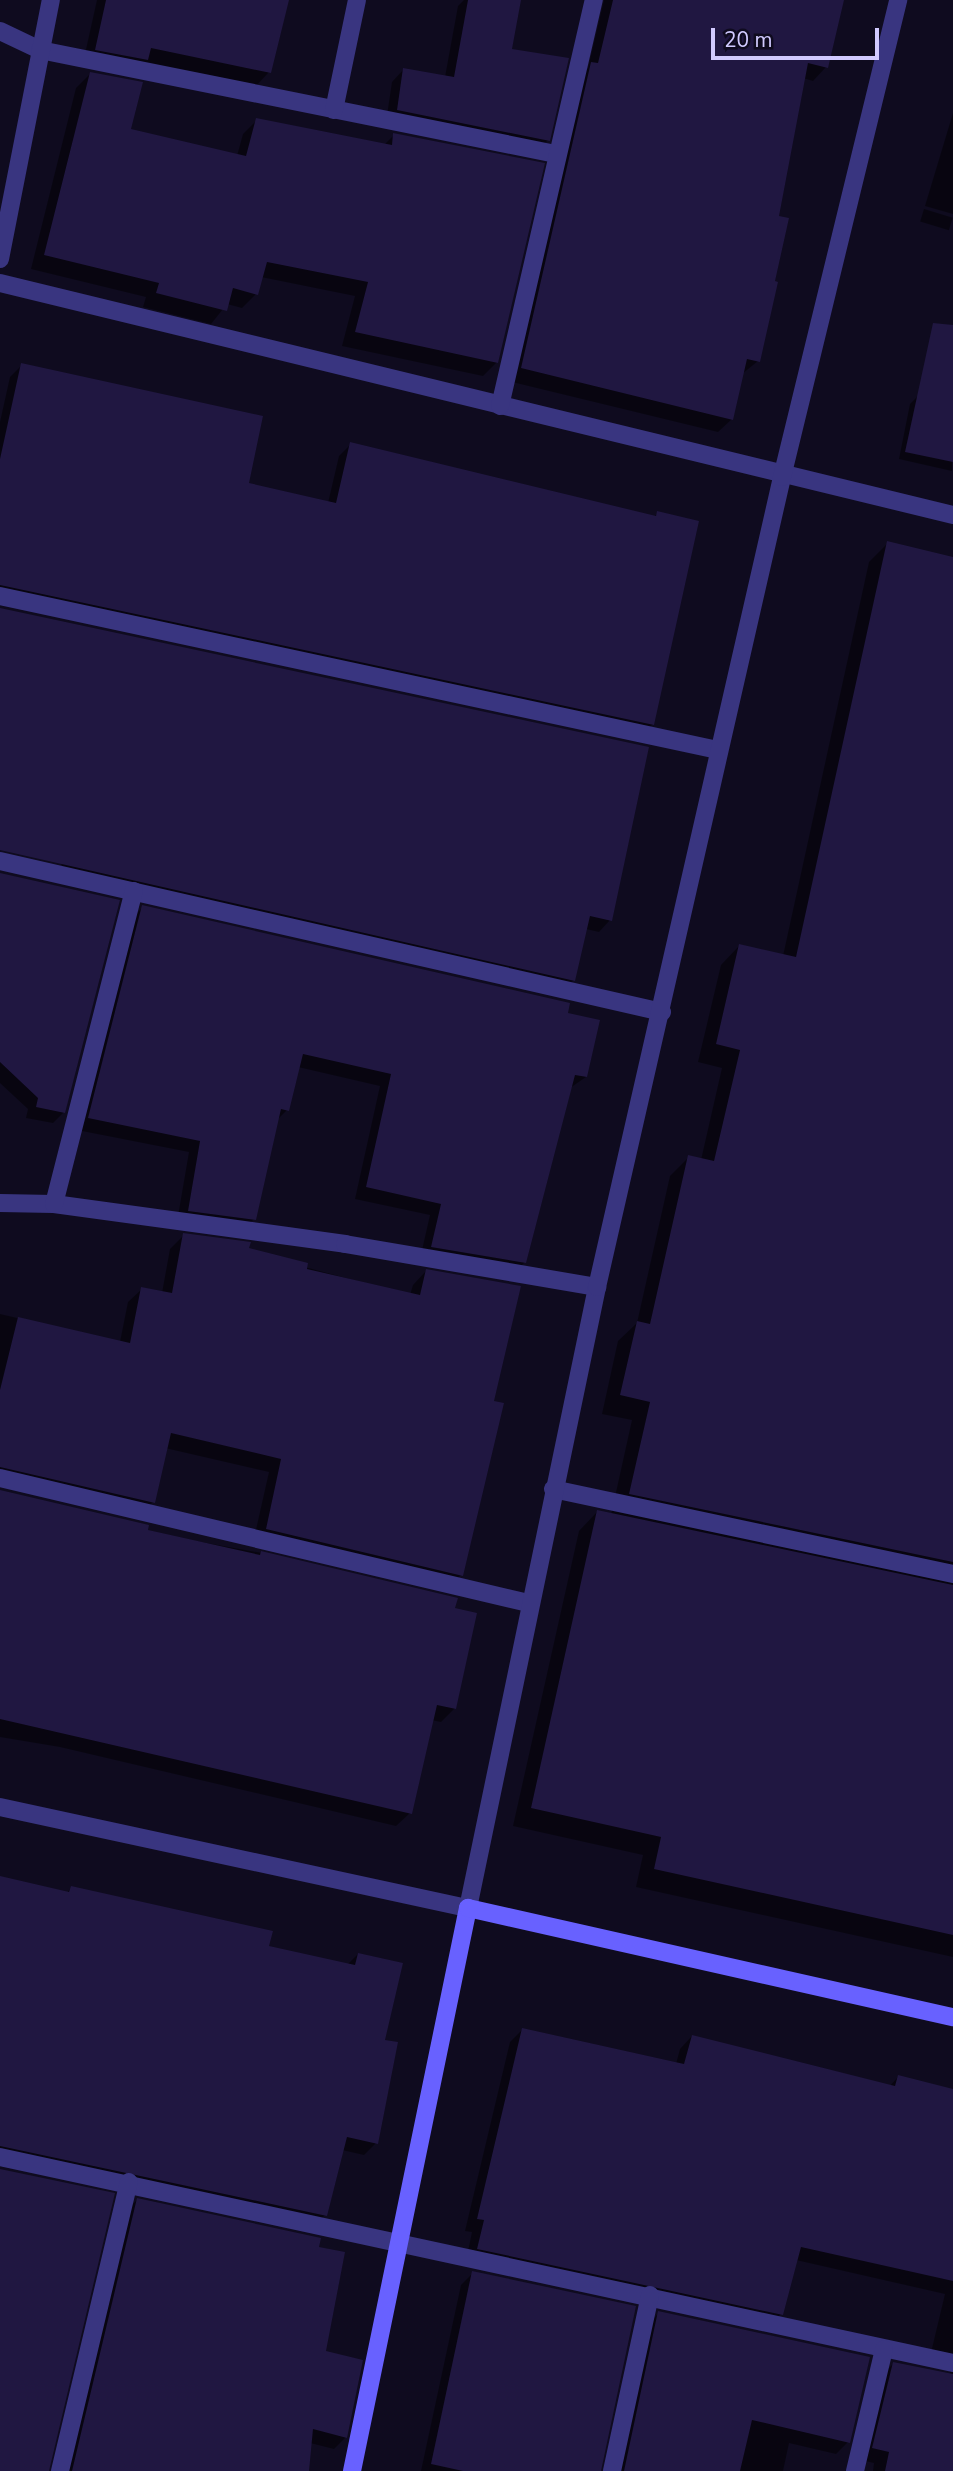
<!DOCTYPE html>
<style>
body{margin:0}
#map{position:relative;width:953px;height:2471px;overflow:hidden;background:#0f0b1f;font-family:"Nunito Sans",sans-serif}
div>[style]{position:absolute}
.shadow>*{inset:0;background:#0007;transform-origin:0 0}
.building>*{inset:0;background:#201741}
.minor>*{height:18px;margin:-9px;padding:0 9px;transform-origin:9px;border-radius:9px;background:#393580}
.tertiary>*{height:18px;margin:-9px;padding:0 9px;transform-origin:9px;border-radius:9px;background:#393580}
.secondary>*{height:18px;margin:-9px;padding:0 9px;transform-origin:9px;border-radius:9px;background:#6861ff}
span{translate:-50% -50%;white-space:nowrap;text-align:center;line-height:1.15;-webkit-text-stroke:7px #0f0b1f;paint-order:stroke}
.scale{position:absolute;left:711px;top:28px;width:168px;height:32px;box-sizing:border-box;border:4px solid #d1caff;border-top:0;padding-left:9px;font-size:21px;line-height:24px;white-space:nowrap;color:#d1caff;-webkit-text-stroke:5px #0f0b1f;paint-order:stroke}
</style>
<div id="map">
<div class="shadow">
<i style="clip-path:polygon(97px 0,268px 0,269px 72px,256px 86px,83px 63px)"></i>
<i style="clip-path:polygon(464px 0,499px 0,510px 51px,548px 140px,536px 152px,386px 122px,392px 82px,403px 70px,445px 77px,458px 6px)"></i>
<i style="clip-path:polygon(604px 0,843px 0,826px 67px,813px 81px,803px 78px,777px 217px,758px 361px,742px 374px,732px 419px,718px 432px,508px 381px,578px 77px,588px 68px)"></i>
<i style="clip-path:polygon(90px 74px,129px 131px,237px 156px,243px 134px,257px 120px,384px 145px,394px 135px,497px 362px,483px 376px,342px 346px,355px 296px,261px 277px,256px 294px,242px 308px,227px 304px,211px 324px,143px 307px,146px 297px,31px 269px,76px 88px)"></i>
<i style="clip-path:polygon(953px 113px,953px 214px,925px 206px)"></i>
<i style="left:924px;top:209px;width:30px;height:13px;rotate:17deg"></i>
<i style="clip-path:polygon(22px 365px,247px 484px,328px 503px,339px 456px,351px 444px,654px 517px,658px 513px,653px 724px,641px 735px,0 598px,0 422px,10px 377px)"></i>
<i style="clip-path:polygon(918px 396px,953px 404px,952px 471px,899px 459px,910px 404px)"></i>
<i style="clip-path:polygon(888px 543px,953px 559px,953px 1957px,636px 1887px,643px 1855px,513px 1826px,579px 1531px,597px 1512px,611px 1515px,632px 1420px,602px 1414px,618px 1341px,637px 1323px,670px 1176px,689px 1157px,701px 1160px,722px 1068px,698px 1062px,721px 965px,739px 946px,783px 956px,869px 562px)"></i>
<i style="clip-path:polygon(0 609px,610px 920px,599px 932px,586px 929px,574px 980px,562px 991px,66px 878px,51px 833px,0 846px)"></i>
<i style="clip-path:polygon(0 900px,64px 1112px,53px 1123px,26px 1118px,28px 1109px,0 1083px)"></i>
<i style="clip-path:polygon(143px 907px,566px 1015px,586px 1077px,570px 1088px,525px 1262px,513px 1274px,420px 1259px,430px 1215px,355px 1199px,380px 1086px,298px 1067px,287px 1110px,277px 1120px,254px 1219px,242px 1231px,177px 1222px,189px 1152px,77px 1130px,131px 919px)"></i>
<i style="clip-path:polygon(184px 1235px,410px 1295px,413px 1285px,426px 1271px,492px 1402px,461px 1575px,447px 1589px,253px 1543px,269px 1472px,165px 1448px,153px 1502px,139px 1516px,0 1483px,0 1314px,120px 1342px,128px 1302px,142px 1289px,162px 1293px,170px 1249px)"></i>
<i style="clip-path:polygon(0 1491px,146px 1532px,262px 1553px,453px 1610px,455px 1708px,441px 1722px,431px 1720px,410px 1813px,396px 1826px,60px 1747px,0 1737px)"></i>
<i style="clip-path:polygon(0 1881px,67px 1893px,71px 1888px,267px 1947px,347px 1965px,358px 1954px,383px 2041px,376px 2143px,364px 2155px,342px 2150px,325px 2215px,313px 2227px,0 2160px)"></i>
<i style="clip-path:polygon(522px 2030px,676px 2064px,680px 2049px,692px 2036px,889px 2087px,898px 2077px,953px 2092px,953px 2471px,873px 2471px,874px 2463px,861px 2460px,881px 2376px,893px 2364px,951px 2376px,948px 2366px,929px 2361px,945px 2294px,796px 2260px,781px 2314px,769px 2326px,466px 2261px,472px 2232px,465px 2231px,510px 2042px)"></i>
<i style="clip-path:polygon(137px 2200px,317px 2249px,324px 2353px,346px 2437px,334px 2449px,310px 2443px,303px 2471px,64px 2471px,125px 2212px)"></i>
<i style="clip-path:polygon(473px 2273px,599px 2471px,421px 2471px,461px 2285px)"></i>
<i style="clip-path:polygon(659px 2313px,848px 2442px,836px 2454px,789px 2443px,783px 2471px,615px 2471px,647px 2325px)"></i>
</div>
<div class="building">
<i style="clip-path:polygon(106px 0,289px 0,271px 73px,151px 48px,148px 60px,95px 50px)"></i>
<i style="clip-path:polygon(468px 0,521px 0,512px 49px,569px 58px,550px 141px,397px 110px,403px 68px,454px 77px)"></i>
<i style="clip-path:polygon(613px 0,844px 0,828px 68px,808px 63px,779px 216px,789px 218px,775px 281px,778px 282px,760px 362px,747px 359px,733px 420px,521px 368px,591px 62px,598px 63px)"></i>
<i style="clip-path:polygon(90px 72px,143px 82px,131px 129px,246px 156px,256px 118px,392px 145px,393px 133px,545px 163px,498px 363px,355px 332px,368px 282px,267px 262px,258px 295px,233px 288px,227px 311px,156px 293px,159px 283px,44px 255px)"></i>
<i style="clip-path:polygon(933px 323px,953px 325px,953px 462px,905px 452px)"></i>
<i style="clip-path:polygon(21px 363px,263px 416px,249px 483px,336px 503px,350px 442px,656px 516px,657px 511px,699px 521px,654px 725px,0 585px,0 459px)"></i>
<i style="clip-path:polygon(887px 541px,953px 557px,953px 1562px,629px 1494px,650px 1402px,620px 1395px,637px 1321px,650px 1324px,688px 1155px,714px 1161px,740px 1050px,716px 1044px,739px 944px,796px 957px)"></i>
<i style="clip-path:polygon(0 608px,649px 747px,612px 921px,590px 916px,575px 981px,0 850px)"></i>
<i style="clip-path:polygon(0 873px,120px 900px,65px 1113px,36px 1107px,38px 1098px,0 1062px)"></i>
<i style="clip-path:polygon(142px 905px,570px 1003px,568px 1013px,600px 1020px,587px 1077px,575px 1075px,526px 1263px,431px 1247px,441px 1204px,366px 1187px,391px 1074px,303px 1054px,289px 1111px,281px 1109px,256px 1220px,188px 1211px,200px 1141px,88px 1118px)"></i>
<i style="clip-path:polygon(183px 1233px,251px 1242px,249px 1248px,308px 1263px,307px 1269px,420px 1295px,426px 1269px,521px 1286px,494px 1401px,504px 1403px,463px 1576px,266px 1529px,281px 1459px,171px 1433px,155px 1503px,0 1467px,0 1390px,18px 1317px,130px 1343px,141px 1287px,172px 1293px)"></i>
<i style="clip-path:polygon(0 1490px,149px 1525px,148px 1530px,260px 1555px,261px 1551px,458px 1598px,455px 1608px,477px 1613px,456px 1709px,437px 1705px,412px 1814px,0 1719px)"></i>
<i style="clip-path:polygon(597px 1510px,953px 1585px,953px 1935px,654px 1869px,661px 1837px,531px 1808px)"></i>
<i style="clip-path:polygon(0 1876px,69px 1892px,71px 1886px,273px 1931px,269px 1946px,355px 1965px,358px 1953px,403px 1963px,385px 2040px,398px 2042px,378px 2144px,347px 2137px,327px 2216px,0 2146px)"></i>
<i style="clip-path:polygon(522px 2028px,684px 2064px,692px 2035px,895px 2086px,898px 2075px,953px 2089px,953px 2281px,801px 2247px,783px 2315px,477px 2249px,484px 2220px,477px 2219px)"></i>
<i style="clip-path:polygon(0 2169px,115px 2193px,49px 2471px,0 2471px)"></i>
<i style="clip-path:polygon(137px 2198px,321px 2238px,319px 2247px,345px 2252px,326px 2351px,363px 2360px,347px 2438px,313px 2429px,309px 2471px,72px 2471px)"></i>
<i style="clip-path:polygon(472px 2271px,636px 2306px,601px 2471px,463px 2471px,431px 2464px)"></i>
<i style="clip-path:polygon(658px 2311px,870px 2357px,850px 2443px,752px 2420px,740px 2471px,624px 2471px)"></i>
<i style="clip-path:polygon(893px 2362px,953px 2374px,953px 2471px,885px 2471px,889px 2452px,872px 2448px)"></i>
</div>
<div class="minor">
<i style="left:0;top:31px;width:44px;rotate:25.4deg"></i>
<i style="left:40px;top:50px;width:526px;rotate:11.4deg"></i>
<i style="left:334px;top:110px;width:112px;rotate:-78.2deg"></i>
<i style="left:0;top:259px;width:264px;rotate:-78.9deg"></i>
<i style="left:0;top:283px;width:981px;rotate:13.68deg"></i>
<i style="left:500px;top:406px;width:417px;rotate:-77deg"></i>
<i style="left:0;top:596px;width:734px;rotate:12.11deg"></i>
<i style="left:0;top:861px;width:679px;rotate:12.85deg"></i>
<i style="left:0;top:1203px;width:54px;rotate:1.1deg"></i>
<i style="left:54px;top:1204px;width:294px;rotate:7.8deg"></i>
<i style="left:345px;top:1244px;width:256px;rotate:9.7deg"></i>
<i style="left:54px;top:1204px;width:323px;rotate:-75.7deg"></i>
<i style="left:0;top:1478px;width:543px;rotate:13.32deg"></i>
<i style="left:553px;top:1489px;width:409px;rotate:12deg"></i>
<i style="left:0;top:2157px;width:975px;rotate:12.2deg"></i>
<i style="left:60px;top:2471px;width:297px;rotate:-76.6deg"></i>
<i style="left:612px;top:2471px;width:180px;rotate:-77.8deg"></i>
<i style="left:855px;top:2471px;width:125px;rotate:-76.6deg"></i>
</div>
<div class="tertiary">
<i style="left:0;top:1807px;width:479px;rotate:12.2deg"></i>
<i style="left:468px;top:1908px;width:634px;rotate:-78.26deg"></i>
<i style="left:597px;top:1287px;width:831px;rotate:-77.13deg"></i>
<i style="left:782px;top:477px;width:491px;rotate:-76.3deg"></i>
</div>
<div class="secondary">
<i style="left:352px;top:2471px;width:575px;rotate:-78.36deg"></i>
<i style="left:468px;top:1908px;width:497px;rotate:12.7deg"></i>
</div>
<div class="scale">20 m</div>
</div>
